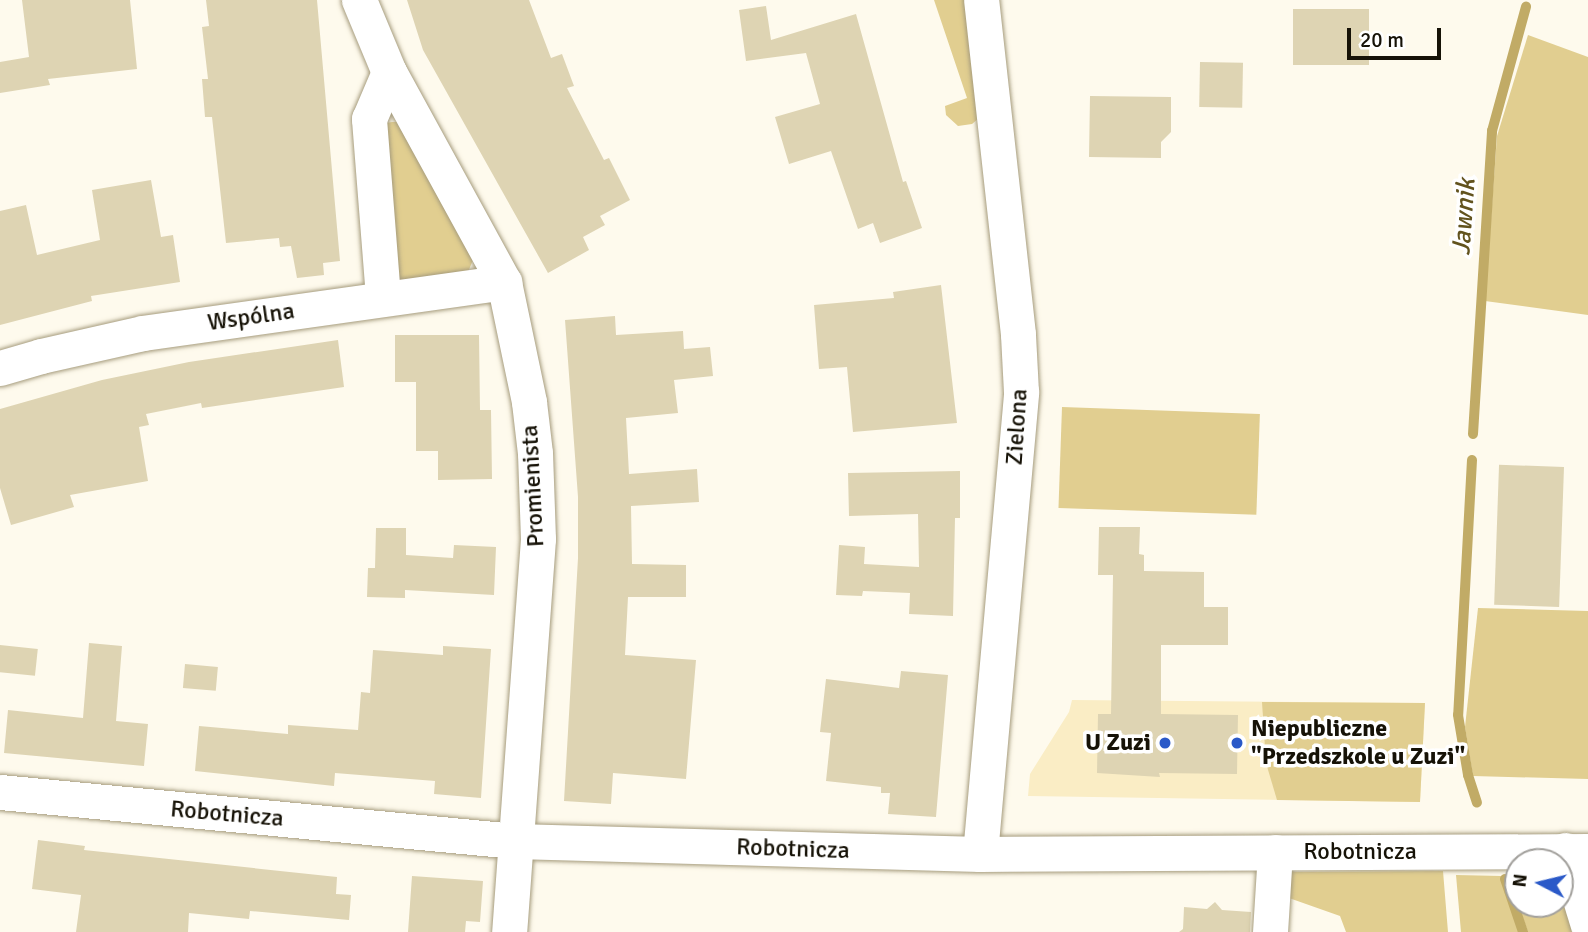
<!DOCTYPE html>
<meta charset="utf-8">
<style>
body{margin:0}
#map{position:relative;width:1588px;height:932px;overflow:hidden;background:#fefaed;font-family:Signika,sans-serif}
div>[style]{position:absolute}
.built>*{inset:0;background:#faedc5}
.green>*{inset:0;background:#e1ce90;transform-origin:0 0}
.stream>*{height:10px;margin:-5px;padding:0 5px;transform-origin:5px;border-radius:5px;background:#c1ab66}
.building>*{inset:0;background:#ded4b3;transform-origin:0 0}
.roads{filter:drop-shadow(0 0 2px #a69c7d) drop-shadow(0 0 2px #a69c7d)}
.minor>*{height:35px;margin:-17.5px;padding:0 17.5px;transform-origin:17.5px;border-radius:17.5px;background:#fff}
.dots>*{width:19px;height:19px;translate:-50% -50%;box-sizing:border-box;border:4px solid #fff;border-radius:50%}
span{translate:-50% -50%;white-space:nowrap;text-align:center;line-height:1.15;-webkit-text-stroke:7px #fff;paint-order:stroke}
.street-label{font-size:24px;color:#161207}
.poi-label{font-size:24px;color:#161207;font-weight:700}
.left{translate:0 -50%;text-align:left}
.right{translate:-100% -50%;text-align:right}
.water-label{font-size:26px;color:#62531e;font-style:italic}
.north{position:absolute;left:1504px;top:848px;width:70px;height:70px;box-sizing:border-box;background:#fff;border:2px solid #a2a09c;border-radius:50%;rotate:277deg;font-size:19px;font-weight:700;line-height:28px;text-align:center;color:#161207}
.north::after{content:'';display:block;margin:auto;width:24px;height:32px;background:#2a59c8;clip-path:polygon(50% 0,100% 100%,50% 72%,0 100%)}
.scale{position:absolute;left:1347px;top:28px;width:94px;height:32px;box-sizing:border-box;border:4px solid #161207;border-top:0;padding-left:9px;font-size:21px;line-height:24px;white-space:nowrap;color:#161207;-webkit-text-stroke:5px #fff;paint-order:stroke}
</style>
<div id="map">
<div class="built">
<i style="clip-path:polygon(1072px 700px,1425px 703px,1420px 802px,1028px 796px,1030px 774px,1069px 712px)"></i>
</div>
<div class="green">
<i style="clip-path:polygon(934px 0,968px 0,979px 118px,972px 124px,958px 126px,946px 115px,945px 106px,967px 98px)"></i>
<i style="clip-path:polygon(1528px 35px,1588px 57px,1588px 315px,1485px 301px,1497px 136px)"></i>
<i style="clip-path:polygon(392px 122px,397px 122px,473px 260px,468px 272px,403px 281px,397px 278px,386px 123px)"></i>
<i style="left:1062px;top:407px;width:198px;height:101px;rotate:2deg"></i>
<i style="clip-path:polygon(1478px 608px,1588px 611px,1588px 779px,1473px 776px,1465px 727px)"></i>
<i style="clip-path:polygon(1262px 702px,1425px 703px,1420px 802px,1277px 800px,1266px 763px)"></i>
<i style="clip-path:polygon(1443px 871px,1448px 932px,1346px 932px,1340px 916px,1289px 898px,1290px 872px)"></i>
<i style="clip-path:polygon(1456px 875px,1502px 876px,1521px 932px,1461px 932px)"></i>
<i style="clip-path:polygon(1560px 880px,1577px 932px,1528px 932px,1518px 904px,1560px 904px)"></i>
</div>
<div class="stream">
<i style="left:1473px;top:434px;width:304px;rotate:-86.4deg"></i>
<i style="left:1492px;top:131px;width:129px;rotate:-74.7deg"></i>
<i style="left:1472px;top:460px;width:255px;rotate:93.1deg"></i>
<i style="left:1458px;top:715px;width:61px;rotate:80.5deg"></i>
<i style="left:1468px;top:775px;width:29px;rotate:72deg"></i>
<i style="left:1505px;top:879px;width:56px;rotate:71.2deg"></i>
</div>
<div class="building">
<i style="clip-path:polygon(22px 0,130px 0,137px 69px,48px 79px,50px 85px,0 93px,0 62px,29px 57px)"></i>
<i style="clip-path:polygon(206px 0,317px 0,340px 261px,323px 263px,324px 275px,297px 278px,291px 246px,280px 247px,279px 238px,226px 243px,212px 117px,205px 117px,202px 79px,208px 79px,202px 27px,209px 26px)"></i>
<i style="clip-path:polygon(407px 0,529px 0,551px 58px,562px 54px,574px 86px,567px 88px,604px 160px,609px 158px,630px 200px,600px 216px,605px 225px,583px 237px,589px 250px,548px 273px,423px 50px)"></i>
<i style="clip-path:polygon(766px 6px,771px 40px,856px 14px,903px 182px,906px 181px,922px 228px,880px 243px,873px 223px,858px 229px,831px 151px,789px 164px,775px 117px,820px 104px,806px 53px,746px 61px,739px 10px)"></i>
<i style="left:1293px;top:9px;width:76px;height:56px"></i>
<i style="left:1200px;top:62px;width:43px;height:45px;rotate:1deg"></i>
<i style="clip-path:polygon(1090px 96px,1171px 97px,1171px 132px,1161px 142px,1161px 158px,1089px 157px)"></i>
<i style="clip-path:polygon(151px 180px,161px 237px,173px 235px,180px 282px,91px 296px,92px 301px,0 325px,0 211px,26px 205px,37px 255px,100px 240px,92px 190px)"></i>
<i style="clip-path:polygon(941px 285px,957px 423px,853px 432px,847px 367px,819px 369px,814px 305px,894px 298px,893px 292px)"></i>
<i style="clip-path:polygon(615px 316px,616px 335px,683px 331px,684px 349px,710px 347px,713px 376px,674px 380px,678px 413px,626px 418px,629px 474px,697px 469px,699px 502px,631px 506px,632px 564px,686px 565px,686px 597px,628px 597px,625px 655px,696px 660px,686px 779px,613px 773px,611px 804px,564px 801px,578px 558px,578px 497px,565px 320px)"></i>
<i style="clip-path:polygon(395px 335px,479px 335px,480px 410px,491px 410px,492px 479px,438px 480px,438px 451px,416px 451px,416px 382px,395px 382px)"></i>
<i style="clip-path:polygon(338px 340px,344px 387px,202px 408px,201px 403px,146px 414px,149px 425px,139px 427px,148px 481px,70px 495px,74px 507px,11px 525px,0 488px,0 409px,102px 380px,189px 362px)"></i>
<i style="left:1564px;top:467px;width:140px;height:65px;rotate:92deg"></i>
<i style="clip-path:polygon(960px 471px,960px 518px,955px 518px,953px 616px,909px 614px,910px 593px,863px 591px,862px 596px,836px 595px,839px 545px,865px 547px,864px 564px,919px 567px,918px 514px,849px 516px,848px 473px)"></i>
<i style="clip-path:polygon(1099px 527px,1140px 527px,1139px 554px,1144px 555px,1144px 571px,1204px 572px,1204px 607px,1228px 607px,1228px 645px,1161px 645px,1161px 714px,1238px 715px,1237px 774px,1159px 773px,1160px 777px,1097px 773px,1098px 714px,1111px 714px,1113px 575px,1098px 575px)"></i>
<i style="clip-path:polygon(376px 528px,406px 528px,406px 555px,453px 558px,454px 545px,496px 547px,494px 595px,405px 590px,405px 598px,367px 597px,368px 568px,375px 568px)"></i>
<i style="clip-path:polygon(89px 643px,122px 646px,116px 721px,148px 724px,144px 766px,4px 753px,8px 710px,83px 718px)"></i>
<i style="left:0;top:645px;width:38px;height:27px;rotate:6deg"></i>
<i style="clip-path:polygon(443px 646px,491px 649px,481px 798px,434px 794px,435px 781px,335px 773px,334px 786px,195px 771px,199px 726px,288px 734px,288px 725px,358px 730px,361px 692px,370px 693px,373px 650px,443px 655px)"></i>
<i style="left:185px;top:664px;width:33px;height:24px;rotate:5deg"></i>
<i style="clip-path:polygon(901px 671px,948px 675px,936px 817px,888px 814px,890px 793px,881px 793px,881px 787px,826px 781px,831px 733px,820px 732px,826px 679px,899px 688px)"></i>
<i style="clip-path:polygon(38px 840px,85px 846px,84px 850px,337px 877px,336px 894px,351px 895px,349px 920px,250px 911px,249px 919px,189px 913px,188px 932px,76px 932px,81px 895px,32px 889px)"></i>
<i style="clip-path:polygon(412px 876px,483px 881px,480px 922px,466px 921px,465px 932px,408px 932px)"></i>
<i style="clip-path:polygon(1215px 902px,1222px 910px,1251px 912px,1250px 932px,1179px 932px,1183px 929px,1184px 907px,1207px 909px)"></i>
</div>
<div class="roads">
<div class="minor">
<i style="left:359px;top:0;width:78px;rotate:67.4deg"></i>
<i style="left:389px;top:72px;width:239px;rotate:61.3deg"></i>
<i style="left:504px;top:282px;width:123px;rotate:78.2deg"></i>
<i style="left:529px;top:402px;width:51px;rotate:83.3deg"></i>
<i style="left:535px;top:453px;width:86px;rotate:88deg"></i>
<i style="left:538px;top:539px;width:394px;rotate:94.2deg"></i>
<i style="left:383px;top:297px;width:179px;rotate:-94.5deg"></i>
<i style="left:369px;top:119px;width:51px;rotate:-66.9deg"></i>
<i style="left:0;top:368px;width:43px;rotate:-16.3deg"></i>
<i style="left:41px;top:356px;width:105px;rotate:-12.7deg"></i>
<i style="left:143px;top:333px;width:365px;rotate:-8deg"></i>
<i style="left:0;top:792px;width:517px;rotate:5.44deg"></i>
<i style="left:515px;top:841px;width:465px;rotate:1.6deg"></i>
<i style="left:980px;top:854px;width:608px;rotate:-0.28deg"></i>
<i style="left:1565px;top:850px;width:78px;rotate:73deg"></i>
<i style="left:980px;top:854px;width:464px;rotate:-84.9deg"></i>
<i style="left:1021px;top:392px;width:58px;rotate:-93deg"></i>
<i style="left:1018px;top:334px;width:336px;rotate:-96.3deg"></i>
<i style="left:1270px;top:932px;width:80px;rotate:-86.4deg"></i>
</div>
</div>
<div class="dots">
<i style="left:1165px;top:743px;background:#2a59c8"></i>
<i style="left:1237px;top:743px;background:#2a59c8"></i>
</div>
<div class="street-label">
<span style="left:251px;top:317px;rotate:-8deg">Wspólna</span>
<span style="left:1017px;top:427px;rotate:-86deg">Zielona</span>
<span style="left:533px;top:486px;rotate:-93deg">Promienista</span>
<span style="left:227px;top:814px;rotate:5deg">Robotnicza</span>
<span style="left:793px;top:849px;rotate:2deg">Robotnicza</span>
<span style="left:1360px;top:852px">Robotnicza</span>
</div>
<div class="poi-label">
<span class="left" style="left:1251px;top:743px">Niepubliczne<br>"Przedszkole u Zuzi"</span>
<span class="right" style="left:1151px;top:743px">U Zuzi</span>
</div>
<div class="water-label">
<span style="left:1465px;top:217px;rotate:-86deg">Jawnik</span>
</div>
<div class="north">N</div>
<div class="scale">20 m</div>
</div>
